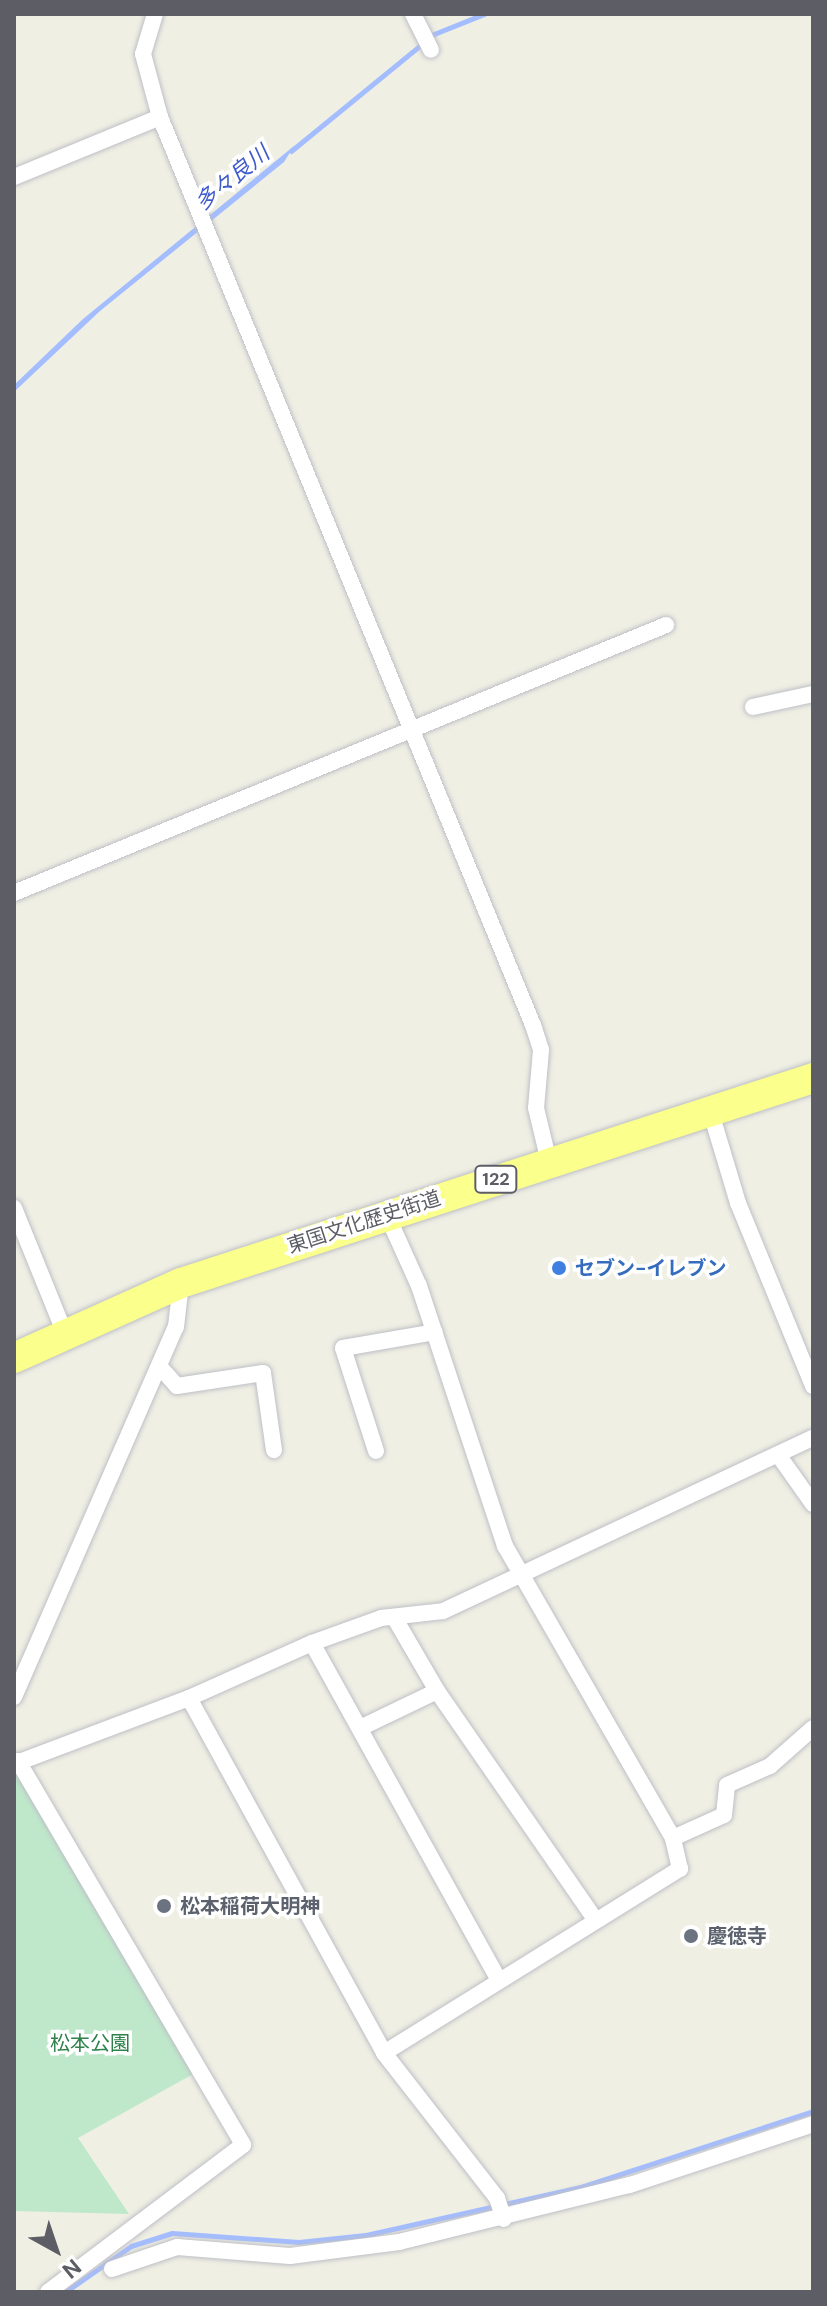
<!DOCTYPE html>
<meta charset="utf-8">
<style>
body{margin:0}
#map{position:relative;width:827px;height:2306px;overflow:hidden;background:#efefe4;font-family:"DM Sans","Noto Sans JP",sans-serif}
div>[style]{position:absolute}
.green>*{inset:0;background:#bfe8cb}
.water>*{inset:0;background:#a4bdff}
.stream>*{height:5px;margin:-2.5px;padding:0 2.5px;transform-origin:2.5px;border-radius:2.5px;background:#a4bdff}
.roads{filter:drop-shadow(0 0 2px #bebfc6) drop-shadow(0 0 2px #bebfc6)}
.street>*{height:16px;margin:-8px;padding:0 8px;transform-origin:8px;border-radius:8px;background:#fff}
.highway>*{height:30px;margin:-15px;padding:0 15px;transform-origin:15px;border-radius:15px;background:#fbff8b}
.dots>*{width:22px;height:22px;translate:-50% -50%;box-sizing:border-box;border:4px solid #fff;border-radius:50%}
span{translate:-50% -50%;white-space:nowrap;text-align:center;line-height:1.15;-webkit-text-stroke:7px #fff;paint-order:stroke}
.shield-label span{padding:2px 6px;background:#fff;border:2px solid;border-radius:6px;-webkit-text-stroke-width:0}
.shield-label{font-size:18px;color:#5c5d65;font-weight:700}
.street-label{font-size:20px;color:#5c5d65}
.shop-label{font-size:20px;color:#366cbe;font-weight:700}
.left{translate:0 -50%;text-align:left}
.worship-label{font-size:20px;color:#5b616d;font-weight:700}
.park-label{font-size:20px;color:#2f824b}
.water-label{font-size:22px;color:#3e5bcb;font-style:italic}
.frame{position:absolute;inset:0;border:16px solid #5c5d65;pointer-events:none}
.north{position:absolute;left:16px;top:2210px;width:80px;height:80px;-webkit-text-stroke:6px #fff;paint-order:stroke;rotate:140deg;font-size:22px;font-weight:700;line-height:32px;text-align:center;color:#5c5d65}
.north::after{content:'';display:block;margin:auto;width:28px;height:36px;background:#5c5d65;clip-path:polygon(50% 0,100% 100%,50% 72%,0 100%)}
</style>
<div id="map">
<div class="green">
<i style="clip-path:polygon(14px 1764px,195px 2073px,78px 2138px,129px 2214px,14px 2211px)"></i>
</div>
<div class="water">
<i style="clip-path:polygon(294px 146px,284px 162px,100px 311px,14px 392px,14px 385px,83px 319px)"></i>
</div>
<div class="stream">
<i style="left:291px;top:151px;width:185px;rotate:-39.3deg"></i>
<i style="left:434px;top:34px;width:54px;rotate:-21.8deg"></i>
<i style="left:65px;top:2292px;width:80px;rotate:-34.9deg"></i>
<i style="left:131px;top:2246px;width:43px;rotate:-17.6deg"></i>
<i style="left:172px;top:2233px;width:127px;rotate:4.1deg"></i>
<i style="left:299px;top:2242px;width:67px;rotate:-6deg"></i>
<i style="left:366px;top:2235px;width:220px;rotate:-12.6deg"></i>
<i style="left:581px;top:2187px;width:244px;rotate:-18.1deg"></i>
</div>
<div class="roads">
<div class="street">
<i style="left:155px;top:14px;width:42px;rotate:106.7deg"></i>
<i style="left:143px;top:54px;width:65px;rotate:74.9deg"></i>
<i style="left:160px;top:117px;width:982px;rotate:67.67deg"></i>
<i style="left:533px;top:1025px;width:26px;rotate:72deg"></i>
<i style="left:541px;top:1050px;width:58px;rotate:94.9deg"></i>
<i style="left:536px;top:1108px;width:56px;rotate:76.5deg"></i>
<i style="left:413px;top:14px;width:40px;rotate:63.4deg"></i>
<i style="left:14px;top:177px;width:158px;rotate:-22.3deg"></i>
<i style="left:753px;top:707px;width:61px;rotate:-12.2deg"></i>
<i style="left:14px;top:893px;width:705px;rotate:-22.34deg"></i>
<i style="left:711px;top:1113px;width:94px;rotate:73.3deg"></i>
<i style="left:738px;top:1203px;width:198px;rotate:67.7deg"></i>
<i style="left:14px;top:1208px;width:133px;rotate:67.9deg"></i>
<i style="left:159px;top:1366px;width:27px;rotate:48deg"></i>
<i style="left:177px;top:1386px;width:87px;rotate:-8.6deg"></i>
<i style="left:263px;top:1373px;width:78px;rotate:81.9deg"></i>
<i style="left:376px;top:1451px;width:108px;rotate:-107.8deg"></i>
<i style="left:343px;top:1348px;width:93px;rotate:-9.9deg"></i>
<i style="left:779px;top:1456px;width:59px;rotate:54.7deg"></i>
<i style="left:394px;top:1617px;width:86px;rotate:59.8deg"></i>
<i style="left:312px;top:1643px;width:384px;rotate:61deg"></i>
<i style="left:14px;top:1697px;width:404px;rotate:-66.4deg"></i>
<i style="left:176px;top:1327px;width:44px;rotate:-83.5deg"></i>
<i style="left:189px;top:1698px;width:405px;rotate:61.2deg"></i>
<i style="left:384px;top:2053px;width:184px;rotate:52.1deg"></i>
<i style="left:497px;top:2198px;width:22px;rotate:72deg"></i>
<i style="left:360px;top:1728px;width:85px;rotate:-25.7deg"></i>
<i style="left:437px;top:1691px;width:276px;rotate:55.3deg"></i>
<i style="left:18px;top:1761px;width:445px;rotate:59.6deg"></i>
<i style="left:243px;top:2145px;width:244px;rotate:143deg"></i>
<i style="left:14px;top:1764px;width:187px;rotate:-20.7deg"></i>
<i style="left:189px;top:1698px;width:135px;rotate:-24.1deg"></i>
<i style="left:312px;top:1643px;width:73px;rotate:-19.9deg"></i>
<i style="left:381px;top:1618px;width:62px;rotate:-6.4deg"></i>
<i style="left:443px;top:1611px;width:408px;rotate:-25.1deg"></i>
<i style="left:673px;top:1838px;width:56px;rotate:-24.3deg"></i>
<i style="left:724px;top:1815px;width:30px;rotate:-84deg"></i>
<i style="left:727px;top:1785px;width:47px;rotate:-23.8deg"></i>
<i style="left:770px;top:1766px;width:57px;rotate:-41.5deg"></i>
<i style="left:384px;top:2053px;width:349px;rotate:-31.9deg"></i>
<i style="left:680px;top:1869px;width:32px;rotate:-103deg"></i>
<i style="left:673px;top:1838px;width:337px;rotate:-119.9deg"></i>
<i style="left:505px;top:1546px;width:274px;rotate:-108.3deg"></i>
<i style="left:419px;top:1286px;width:78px;rotate:-114.3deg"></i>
<i style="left:112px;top:2269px;width:69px;rotate:-18.7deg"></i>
<i style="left:177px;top:2247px;width:113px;rotate:4.6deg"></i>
<i style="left:290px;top:2256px;width:110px;rotate:-7.3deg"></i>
<i style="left:399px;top:2242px;width:238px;rotate:-13.9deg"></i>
<i style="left:630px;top:2185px;width:193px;rotate:-18.4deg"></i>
</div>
<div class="highway">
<i style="left:14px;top:1358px;width:183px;rotate:-24.2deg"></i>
<i style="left:181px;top:1283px;width:664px;rotate:-17.97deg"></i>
</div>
</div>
<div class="dots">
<i style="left:559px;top:1268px;background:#3f7fe0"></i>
<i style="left:164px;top:1906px;background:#6b7280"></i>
<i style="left:691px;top:1936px;background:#6b7280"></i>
</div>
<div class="shield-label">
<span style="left:496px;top:1179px">122</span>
</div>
<div class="street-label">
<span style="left:364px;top:1222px;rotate:-18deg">東国文化歴史街道</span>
</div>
<div class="shop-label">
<span class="left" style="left:575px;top:1268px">セブン-イレブン</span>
</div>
<div class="worship-label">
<span class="left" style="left:180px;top:1906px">松本稲荷大明神</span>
<span class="left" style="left:707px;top:1936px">慶徳寺</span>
</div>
<div class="park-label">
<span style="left:90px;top:2043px">松本公園</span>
</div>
<div class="water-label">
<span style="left:232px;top:178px;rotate:-39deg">多々良川</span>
</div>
<div class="frame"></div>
<div class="north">N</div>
</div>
